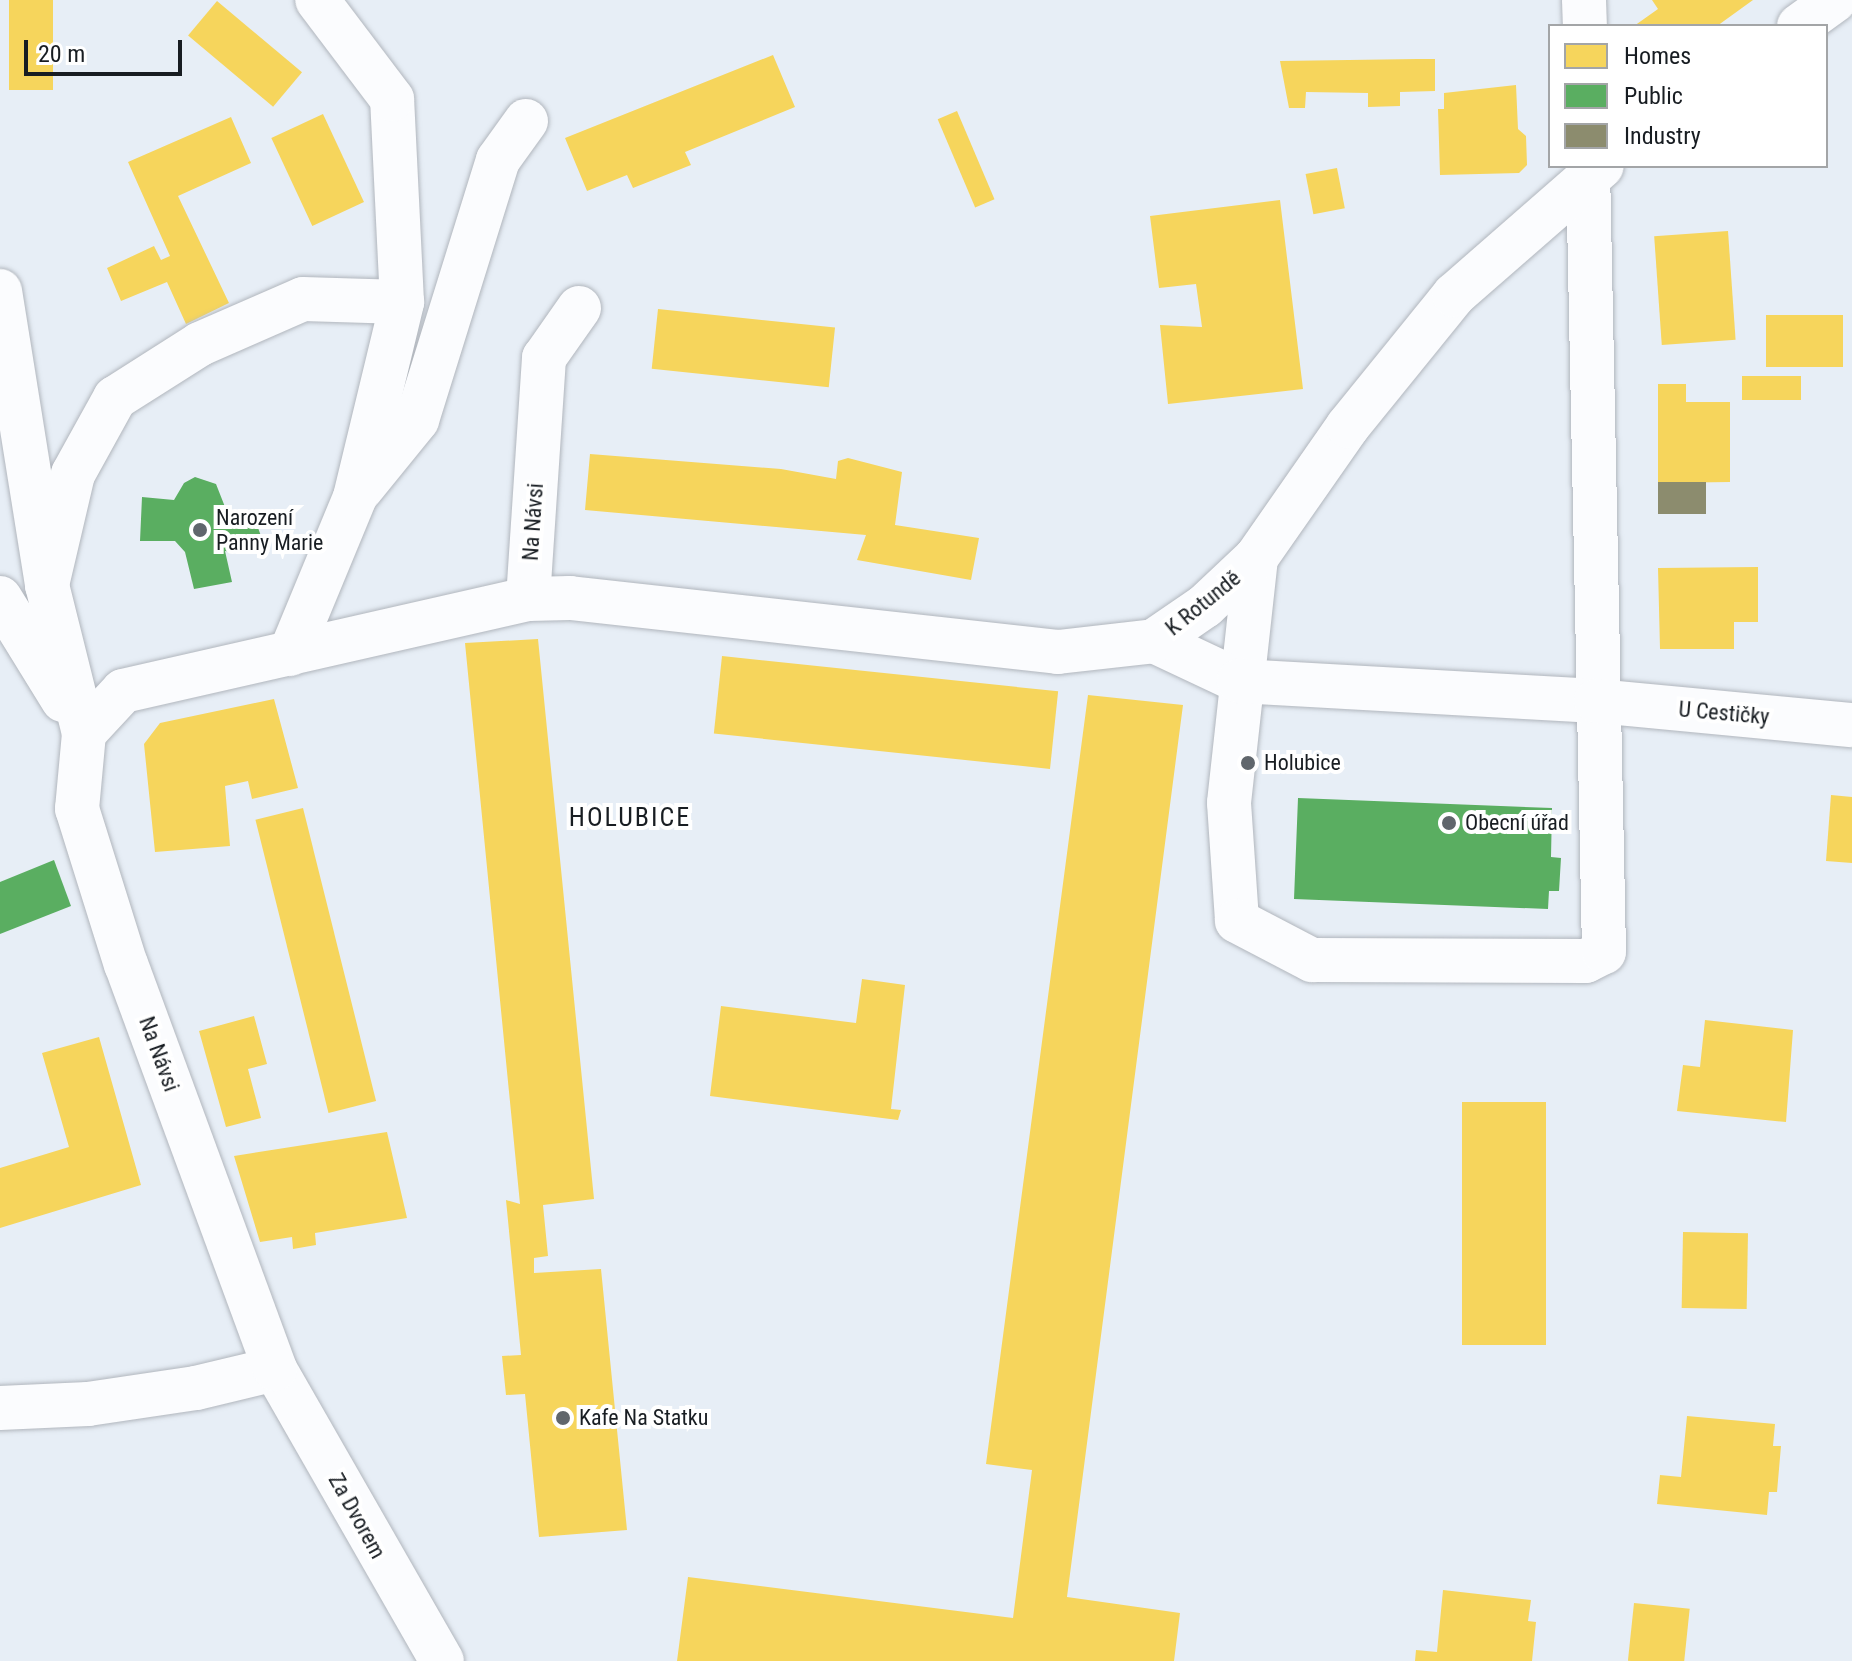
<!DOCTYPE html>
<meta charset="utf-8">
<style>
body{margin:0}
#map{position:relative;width:1852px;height:1661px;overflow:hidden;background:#e7eef6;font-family:"Roboto Condensed",sans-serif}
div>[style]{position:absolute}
.homes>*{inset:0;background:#f6d55c;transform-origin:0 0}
.public>*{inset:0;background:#5aae61}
.industry>*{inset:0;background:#8c8c6e;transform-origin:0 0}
.roads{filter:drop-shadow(0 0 2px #b1b6bd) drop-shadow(0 0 2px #b1b6bd)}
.street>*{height:44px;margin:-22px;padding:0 22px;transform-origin:22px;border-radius:22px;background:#fbfcfe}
.secondary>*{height:44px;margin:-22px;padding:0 22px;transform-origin:22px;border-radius:22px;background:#fbfcfe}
.dots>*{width:22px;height:22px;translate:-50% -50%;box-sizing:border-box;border:4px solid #fff;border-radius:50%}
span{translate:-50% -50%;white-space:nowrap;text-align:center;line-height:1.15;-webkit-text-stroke:8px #fff;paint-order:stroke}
.poi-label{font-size:22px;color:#181d22}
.left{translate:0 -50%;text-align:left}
.street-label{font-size:22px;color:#181d22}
.quarter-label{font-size:26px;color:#181d22;letter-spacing:2px}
.legend{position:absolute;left:1548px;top:24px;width:280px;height:144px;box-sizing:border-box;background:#fff;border:2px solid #a3a5a7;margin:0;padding:10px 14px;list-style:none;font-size:24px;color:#181d22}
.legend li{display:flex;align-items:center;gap:16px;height:40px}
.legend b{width:40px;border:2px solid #a3a5a7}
.scale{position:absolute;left:24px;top:40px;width:158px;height:36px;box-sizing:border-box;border:4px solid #181d22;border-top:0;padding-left:10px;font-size:24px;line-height:28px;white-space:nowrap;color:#181d22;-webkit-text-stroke:6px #fff;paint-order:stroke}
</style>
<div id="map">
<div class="homes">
<i style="left:9px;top:0;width:44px;height:90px"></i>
<i style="clip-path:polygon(1652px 0,1753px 0,1717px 26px,1634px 26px,1658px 9px)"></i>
<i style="left:217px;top:1px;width:111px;height:45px;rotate:40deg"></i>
<i style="clip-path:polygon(773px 55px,795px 107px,685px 152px,691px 165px,633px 188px,627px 175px,587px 191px,565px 138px)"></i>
<i style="clip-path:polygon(1417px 59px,1435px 59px,1435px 91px,1400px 92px,1400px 106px,1368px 107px,1368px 93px,1306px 92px,1305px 108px,1289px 108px,1280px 61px)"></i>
<i style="clip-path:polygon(1516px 85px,1518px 129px,1526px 136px,1527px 165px,1519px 173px,1440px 175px,1438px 109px,1444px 109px,1444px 93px)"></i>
<i style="left:957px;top:111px;width:96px;height:21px;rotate:67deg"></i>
<i style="left:323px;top:114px;width:97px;height:57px;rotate:65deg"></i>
<i style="clip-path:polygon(231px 117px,251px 163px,178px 196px,229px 303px,186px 324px,167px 282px,121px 301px,107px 268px,154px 246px,161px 260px,170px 256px,128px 162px)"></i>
<i style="left:1337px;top:168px;width:41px;height:32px;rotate:79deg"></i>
<i style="clip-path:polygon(1280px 200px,1303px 389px,1168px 404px,1160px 325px,1202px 327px,1196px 284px,1159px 288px,1150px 216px)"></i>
<i style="left:1728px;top:231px;width:109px;height:74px;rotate:86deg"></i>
<i style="left:658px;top:309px;width:178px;height:60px;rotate:6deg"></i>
<i style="left:1766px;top:315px;width:77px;height:52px"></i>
<i style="left:1742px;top:376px;width:59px;height:24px"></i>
<i style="clip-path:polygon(1658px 384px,1686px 384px,1686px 402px,1730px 402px,1730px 482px,1658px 483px)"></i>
<i style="clip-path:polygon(590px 454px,781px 469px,836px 479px,838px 461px,848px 458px,902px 472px,895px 525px,979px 538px,971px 580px,857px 560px,866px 535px,585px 510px)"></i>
<i style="clip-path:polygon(1758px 567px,1758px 622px,1734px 622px,1734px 649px,1660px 649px,1658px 568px)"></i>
<i style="clip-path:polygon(538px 639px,594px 1199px,543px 1205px,548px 1256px,534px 1258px,534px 1273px,601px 1269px,627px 1530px,539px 1537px,525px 1394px,506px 1395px,502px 1356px,521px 1355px,506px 1200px,520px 1204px,465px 643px)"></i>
<i style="left:722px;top:656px;width:338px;height:78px;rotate:6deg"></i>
<i style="clip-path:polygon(1088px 695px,1183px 705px,1067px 1597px,1180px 1613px,1174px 1661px,677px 1661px,688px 1577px,1013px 1618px,1032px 1470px,986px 1464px)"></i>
<i style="clip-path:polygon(274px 699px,298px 788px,252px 799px,248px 781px,225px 786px,230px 846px,155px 852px,144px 744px,160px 723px)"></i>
<i style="clip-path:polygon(1831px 795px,1852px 797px,1852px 863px,1826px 861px)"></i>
<i style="left:303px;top:808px;width:302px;height:49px;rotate:76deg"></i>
<i style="clip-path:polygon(862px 979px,905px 985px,891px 1109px,901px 1110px,898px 1120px,710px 1096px,721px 1006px,856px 1023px)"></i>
<i style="clip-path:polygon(254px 1016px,267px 1064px,248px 1069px,261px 1118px,226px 1127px,199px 1031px)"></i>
<i style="clip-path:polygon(1705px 1020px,1793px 1030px,1786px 1122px,1677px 1111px,1683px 1065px,1700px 1067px)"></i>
<i style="clip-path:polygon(99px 1037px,141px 1185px,0 1228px,0 1168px,69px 1147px,42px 1053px)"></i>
<i style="left:1546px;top:1102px;width:243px;height:84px;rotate:90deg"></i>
<i style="clip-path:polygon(387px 1132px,407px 1218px,315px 1233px,316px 1245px,293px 1249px,292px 1237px,260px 1242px,234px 1156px)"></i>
<i style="left:1683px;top:1232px;width:65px;height:76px;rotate:1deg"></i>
<i style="clip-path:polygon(1687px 1416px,1775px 1424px,1773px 1446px,1781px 1446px,1777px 1492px,1769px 1492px,1767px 1515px,1657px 1504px,1660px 1475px,1681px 1477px)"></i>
<i style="clip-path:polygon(1443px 1590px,1531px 1600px,1528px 1621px,1536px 1622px,1532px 1661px,1415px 1661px,1416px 1650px,1437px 1652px)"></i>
<i style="left:1634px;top:1603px;width:56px;height:58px;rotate:6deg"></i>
</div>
<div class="public">
<i style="clip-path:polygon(195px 477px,216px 484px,227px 512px,253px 514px,261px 536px,246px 554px,225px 551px,232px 582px,194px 589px,185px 552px,175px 541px,140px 541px,142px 497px,174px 500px,184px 483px)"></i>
<i style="clip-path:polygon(1298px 798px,1552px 808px,1551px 857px,1561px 858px,1559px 891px,1549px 891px,1548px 909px,1294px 899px)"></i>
<i style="clip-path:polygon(54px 860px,71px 906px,0 934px,0 882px)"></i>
</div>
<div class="industry">
<i style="left:1706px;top:482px;width:32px;height:48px;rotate:90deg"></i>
</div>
<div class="roads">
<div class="street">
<i style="left:1584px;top:0;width:26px;rotate:88deg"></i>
<i style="left:0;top:291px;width:298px;rotate:80.9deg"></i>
<i style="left:47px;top:585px;width:153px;rotate:76deg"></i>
<i style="left:361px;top:489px;width:89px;rotate:-50.9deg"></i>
<i style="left:417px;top:420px;width:272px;rotate:-72.7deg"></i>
<i style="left:498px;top:160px;width:48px;rotate:-54.3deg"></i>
<i style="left:1256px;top:558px;width:246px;rotate:96.3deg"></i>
<i style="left:1229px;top:803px;width:118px;rotate:86.1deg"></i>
<i style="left:1237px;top:921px;width:85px;rotate:27.5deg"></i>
<i style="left:1312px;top:960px;width:274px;rotate:0.2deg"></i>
<i style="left:1586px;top:961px;width:20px;rotate:-27deg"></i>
<i style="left:1604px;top:952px;width:786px;rotate:-91.17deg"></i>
<i style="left:47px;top:585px;width:114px;rotate:-76.8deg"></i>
<i style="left:73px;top:474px;width:87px;rotate:-61.1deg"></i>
<i style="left:115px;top:398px;width:101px;rotate:-32.4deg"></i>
<i style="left:200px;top:344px;width:112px;rotate:-23.6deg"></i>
<i style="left:303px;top:299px;width:99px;rotate:1.7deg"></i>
<i style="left:0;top:598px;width:120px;rotate:58.3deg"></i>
<i style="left:528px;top:599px;width:242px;rotate:-86.2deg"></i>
<i style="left:544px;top:358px;width:61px;rotate:-55deg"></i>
<i style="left:1154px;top:641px;width:94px;rotate:25.2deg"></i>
<i style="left:1239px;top:681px;width:358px;rotate:3.2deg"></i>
<i style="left:1596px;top:701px;width:257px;rotate:5.4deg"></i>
<i style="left:290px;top:654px;width:170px;rotate:-67.5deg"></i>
<i style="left:355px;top:497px;width:201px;rotate:-76.4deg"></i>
<i style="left:402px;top:302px;width:203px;rotate:-92.8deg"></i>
<i style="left:392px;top:99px;width:124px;rotate:-127.1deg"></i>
<i style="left:0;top:1408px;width:88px;rotate:-2.6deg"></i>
<i style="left:88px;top:1404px;width:109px;rotate:-8.4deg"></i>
<i style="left:196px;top:1388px;width:81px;rotate:-13.5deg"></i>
</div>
<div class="secondary">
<i style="left:1799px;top:26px;width:44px;rotate:-35.8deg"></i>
<i style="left:442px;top:1661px;width:336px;rotate:-119.8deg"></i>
<i style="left:275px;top:1369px;width:431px;rotate:-110.2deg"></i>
<i style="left:126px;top:965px;width:164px;rotate:-107.4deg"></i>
<i style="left:77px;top:809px;width:76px;rotate:-84.7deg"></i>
<i style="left:84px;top:733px;width:57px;rotate:-47.1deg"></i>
<i style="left:123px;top:691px;width:415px;rotate:-12.8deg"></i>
<i style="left:528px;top:599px;width:42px;rotate:-1.4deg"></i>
<i style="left:570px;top:598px;width:491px;rotate:6.3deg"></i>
<i style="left:1058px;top:652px;width:97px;rotate:-6.5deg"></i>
<i style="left:1154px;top:641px;width:62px;rotate:-34.5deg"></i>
<i style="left:1205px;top:606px;width:70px;rotate:-43.3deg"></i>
<i style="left:1256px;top:558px;width:161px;rotate:-55.1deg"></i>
<i style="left:1348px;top:426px;width:169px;rotate:-51deg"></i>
<i style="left:1454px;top:295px;width:196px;rotate:-41.1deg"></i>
</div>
</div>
<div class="dots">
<i style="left:200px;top:530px;background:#60666c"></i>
<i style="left:1248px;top:763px;background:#60666c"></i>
<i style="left:1449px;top:823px;background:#60666c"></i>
<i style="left:563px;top:1418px;background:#60666c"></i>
</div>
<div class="poi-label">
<span class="left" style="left:216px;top:530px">Narození<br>Panny Marie</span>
<span class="left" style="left:1264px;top:763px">Holubice</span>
<span class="left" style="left:1465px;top:823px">Obecní úřad</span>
<span class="left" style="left:579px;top:1418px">Kafe Na Statku</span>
</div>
<div class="street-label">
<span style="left:533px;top:522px;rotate:-86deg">Na Návsi</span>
<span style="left:1203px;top:603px;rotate:-39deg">K Rotundě</span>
<span style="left:1724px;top:713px;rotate:5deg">U Cestičky</span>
<span style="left:159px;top:1054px;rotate:70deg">Na Návsi</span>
<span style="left:357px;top:1516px;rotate:61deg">Za Dvorem</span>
</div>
<div class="quarter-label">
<span style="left:630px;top:818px">HOLUBICE</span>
</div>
<ul class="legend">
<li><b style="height:22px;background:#f6d55c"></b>Homes</li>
<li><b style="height:22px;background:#5aae61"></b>Public</li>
<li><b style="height:22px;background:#8c8c6e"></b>Industry</li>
</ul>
<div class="scale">20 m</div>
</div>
